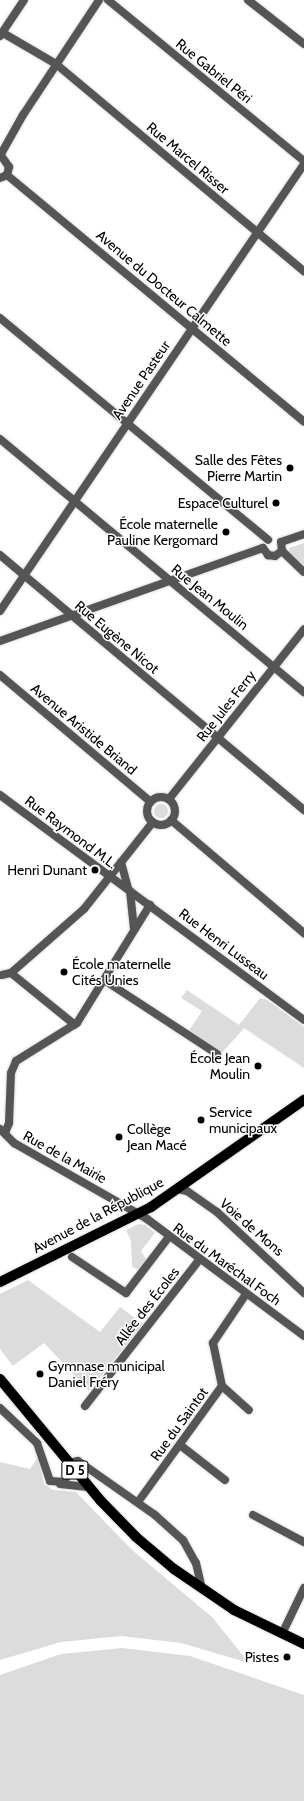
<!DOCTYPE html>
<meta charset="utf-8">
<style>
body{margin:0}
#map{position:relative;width:304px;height:1801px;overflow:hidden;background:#fff;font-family:Cabin,sans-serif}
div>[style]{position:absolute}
.green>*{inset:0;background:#dcdcdc}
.round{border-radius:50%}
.roads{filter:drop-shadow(0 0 1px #dbdbdb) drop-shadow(0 0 1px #dbdbdb)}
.minor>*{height:8px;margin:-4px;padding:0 4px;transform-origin:4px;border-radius:4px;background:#555}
.minor>.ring{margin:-4px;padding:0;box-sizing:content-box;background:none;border:8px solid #555;border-radius:50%}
.major>*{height:10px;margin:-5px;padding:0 5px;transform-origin:5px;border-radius:5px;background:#000}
.dots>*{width:11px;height:11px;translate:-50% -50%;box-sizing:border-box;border:2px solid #fff;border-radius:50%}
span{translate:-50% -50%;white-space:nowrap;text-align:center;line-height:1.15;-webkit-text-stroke:3px #fff;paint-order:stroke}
.shield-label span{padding:1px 3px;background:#fff;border:1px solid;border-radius:3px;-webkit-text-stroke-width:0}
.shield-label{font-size:13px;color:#000;font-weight:700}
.street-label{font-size:14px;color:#000}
.poi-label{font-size:14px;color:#000}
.right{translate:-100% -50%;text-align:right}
.left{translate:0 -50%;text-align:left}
</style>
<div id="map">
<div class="green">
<i style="clip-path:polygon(304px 543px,304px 565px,289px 553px,289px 548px)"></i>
<i class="round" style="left:154px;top:804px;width:14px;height:14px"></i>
<i style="clip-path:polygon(187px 990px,239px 1025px,260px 998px,267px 1000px,304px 1027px,304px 1068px,244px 1028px,222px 1053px,188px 1032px,202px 1011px,181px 998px)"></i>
<i style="clip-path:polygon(138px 1224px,145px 1225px,155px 1233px,141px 1251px,147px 1261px,140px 1270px,132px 1267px,131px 1241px,126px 1230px)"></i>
<i style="clip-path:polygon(28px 1280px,100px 1332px,120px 1307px,143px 1324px,89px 1391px,44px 1343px,13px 1366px,0 1349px,0 1294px)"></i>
<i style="clip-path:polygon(38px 1457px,44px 1484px,53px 1490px,76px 1492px,132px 1550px,212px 1617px,249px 1663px,181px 1643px,121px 1636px,61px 1642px,0 1660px,0 1462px,30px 1469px)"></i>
<i style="clip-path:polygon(122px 1648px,190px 1656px,304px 1695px,304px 1801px,0 1801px,0 1675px,61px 1654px)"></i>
</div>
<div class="roads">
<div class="minor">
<i style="left:108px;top:0;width:254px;rotate:39.4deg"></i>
<i style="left:248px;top:0;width:71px;rotate:38.2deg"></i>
<i style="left:3px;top:33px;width:61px;rotate:30.3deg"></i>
<i style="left:56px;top:64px;width:323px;rotate:39.9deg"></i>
<i style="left:0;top:36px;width:43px;rotate:-56.3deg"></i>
<i style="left:0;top:154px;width:16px;rotate:55deg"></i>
<i style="left:9px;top:167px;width:8px;rotate:104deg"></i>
<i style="left:7px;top:175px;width:8px;rotate:157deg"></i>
<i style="left:1px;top:154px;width:45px;rotate:-60.6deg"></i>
<i style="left:23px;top:115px;width:138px;rotate:-56.5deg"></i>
<i style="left:7px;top:175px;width:386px;rotate:39.7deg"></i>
<i style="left:0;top:318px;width:348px;rotate:39.6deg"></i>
<i style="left:0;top:439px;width:396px;rotate:39.8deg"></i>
<i style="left:281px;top:542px;width:24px;rotate:-19deg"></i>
<i style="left:263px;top:548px;width:9px;rotate:54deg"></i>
<i style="left:268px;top:555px;width:7px;rotate:8deg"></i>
<i style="left:275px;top:556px;width:9px;rotate:-36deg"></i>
<i style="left:282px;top:551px;width:9px;rotate:-96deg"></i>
<i style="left:282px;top:551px;width:30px;rotate:44deg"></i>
<i style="left:0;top:555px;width:397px;rotate:40deg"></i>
<i style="left:0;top:611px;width:541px;rotate:-55.78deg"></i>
<i style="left:0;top:641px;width:279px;rotate:-19.5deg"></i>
<i style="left:0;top:675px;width:197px;rotate:40.1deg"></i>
<i style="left:0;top:795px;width:378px;rotate:36.5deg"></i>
<i class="ring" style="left:147px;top:797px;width:20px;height:20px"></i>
<i style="left:169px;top:799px;width:217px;rotate:-51.5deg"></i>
<i style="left:171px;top:820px;width:175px;rotate:40.4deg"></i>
<i style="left:121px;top:862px;width:28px;rotate:75deg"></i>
<i style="left:130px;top:891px;width:38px;rotate:84deg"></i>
<i style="left:11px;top:973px;width:82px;rotate:39.1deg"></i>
<i style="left:2px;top:975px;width:9px;rotate:-13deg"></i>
<i style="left:11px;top:973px;width:97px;rotate:-41.2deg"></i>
<i style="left:84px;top:909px;width:111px;rotate:-51.6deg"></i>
<i style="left:104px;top:980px;width:135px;rotate:33.2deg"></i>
<i style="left:0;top:1129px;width:20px;rotate:45deg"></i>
<i style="left:14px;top:1143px;width:153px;rotate:29.7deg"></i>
<i style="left:147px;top:1219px;width:196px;rotate:36.7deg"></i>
<i style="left:5px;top:1133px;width:11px;rotate:-68deg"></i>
<i style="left:9px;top:1123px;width:50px;rotate:-87.7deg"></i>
<i style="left:11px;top:1073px;width:13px;rotate:-67deg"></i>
<i style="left:16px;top:1061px;width:72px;rotate:-31.9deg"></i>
<i style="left:77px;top:1023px;width:139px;rotate:-58.3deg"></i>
<i style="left:178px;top:1189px;width:9px;rotate:13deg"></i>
<i style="left:187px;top:1191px;width:37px;rotate:35deg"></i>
<i style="left:217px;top:1212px;width:119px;rotate:43deg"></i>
<i style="left:72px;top:1257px;width:65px;rotate:33.7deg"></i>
<i style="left:126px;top:1293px;width:69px;rotate:-52.6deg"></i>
<i style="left:222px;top:1386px;width:36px;rotate:42deg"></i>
<i style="left:85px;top:1406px;width:185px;rotate:-52deg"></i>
<i style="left:0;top:1408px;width:51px;rotate:43.4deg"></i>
<i style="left:37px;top:1443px;width:40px;rotate:71.1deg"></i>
<i style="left:50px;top:1481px;width:15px;rotate:4deg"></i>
<i style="left:65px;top:1482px;width:19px;rotate:-78deg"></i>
<i style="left:69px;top:1463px;width:9px;rotate:-13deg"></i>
<i style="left:78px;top:1461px;width:94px;rotate:35deg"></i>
<i style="left:155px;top:1515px;width:38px;rotate:42deg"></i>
<i style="left:183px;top:1540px;width:26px;rotate:61deg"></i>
<i style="left:196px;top:1563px;width:26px;rotate:77deg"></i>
<i style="left:180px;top:1445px;width:57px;rotate:37.9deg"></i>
<i style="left:60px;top:1484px;width:28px;rotate:6deg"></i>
<i style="left:138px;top:1502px;width:143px;rotate:-54.1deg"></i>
<i style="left:222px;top:1386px;width:44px;rotate:-101.8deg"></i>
<i style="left:213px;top:1343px;width:59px;rotate:-56deg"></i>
<i style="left:253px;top:1515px;width:58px;rotate:27.9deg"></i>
<i style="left:282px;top:1634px;width:51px;rotate:-64.4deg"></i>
</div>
<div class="major">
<i style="left:0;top:1282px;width:169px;rotate:-26.4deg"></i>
<i style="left:151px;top:1207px;width:187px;rotate:-35deg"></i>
<i style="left:0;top:1379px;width:158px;rotate:50.4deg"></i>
<i style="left:101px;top:1501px;width:50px;rotate:45.8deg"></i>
<i style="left:136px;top:1537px;width:50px;rotate:40.1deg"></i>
<i style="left:174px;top:1569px;width:73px;rotate:34.3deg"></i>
<i style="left:234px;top:1610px;width:78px;rotate:25.9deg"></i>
</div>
</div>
<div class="dots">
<i style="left:290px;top:468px;background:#000"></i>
<i style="left:276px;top:503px;background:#000"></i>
<i style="left:226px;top:532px;background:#000"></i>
<i style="left:95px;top:870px;background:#000"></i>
<i style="left:64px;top:972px;background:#000"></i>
<i style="left:258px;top:1066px;background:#000"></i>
<i style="left:201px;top:1120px;background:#000"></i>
<i style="left:119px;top:1137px;background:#000"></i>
<i style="left:40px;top:1374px;background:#000"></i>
<i style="left:287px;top:1657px;background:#000"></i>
</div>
<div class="shield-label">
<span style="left:75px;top:1470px">D 5</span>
</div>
<div class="street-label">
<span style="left:214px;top:71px;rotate:39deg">Rue Gabriel Péri</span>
<span style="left:188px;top:158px;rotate:40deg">Rue Marcel Risser</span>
<span style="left:164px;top:288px;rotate:40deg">Avenue du Docteur Calmette</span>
<span style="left:141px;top:380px;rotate:-56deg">Avenue Pasteur</span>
<span style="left:210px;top:597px;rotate:39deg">Rue Jean Moulin</span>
<span style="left:117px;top:637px;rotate:40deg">Rue Eugène Nicot</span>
<span style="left:226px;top:706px;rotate:-52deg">Rue Jules Ferry</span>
<span style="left:84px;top:729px;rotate:40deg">Avenue Aristide Briand</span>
<span style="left:71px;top:832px;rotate:37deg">Rue Raymond M.L.</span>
<span style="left:224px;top:944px;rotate:37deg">Rue Henri Lusseau</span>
<span style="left:65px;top:1157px;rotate:29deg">Rue de la Mairie</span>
<span style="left:98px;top:1215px;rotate:-28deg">Avenue de la République</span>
<span style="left:252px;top:1227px;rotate:41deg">Voie de Mons</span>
<span style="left:227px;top:1264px;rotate:36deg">Rue du Maréchal Foch</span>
<span style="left:147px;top:1306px;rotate:-52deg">Allée des Écoles</span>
<span style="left:179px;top:1424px;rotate:-54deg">Rue du Saintot</span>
</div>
<div class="poi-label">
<span class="right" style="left:282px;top:468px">Salle des Fêtes<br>Pierre Martin</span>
<span class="right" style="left:268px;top:503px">Espace Culturel</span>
<span class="right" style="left:218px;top:532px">École maternelle<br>Pauline Kergomard</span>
<span class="right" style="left:87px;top:870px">Henri Dunant</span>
<span class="left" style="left:72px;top:972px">École maternelle<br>Cités Unies</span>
<span class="right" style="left:250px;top:1066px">École Jean<br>Moulin</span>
<span class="left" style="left:209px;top:1120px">Service<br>municipaux</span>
<span class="left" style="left:127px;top:1137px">Collège<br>Jean Macé</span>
<span class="left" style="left:48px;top:1374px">Gymnase municipal<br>Daniel Fréry</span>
<span class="right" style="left:279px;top:1657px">Pistes</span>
</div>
</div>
